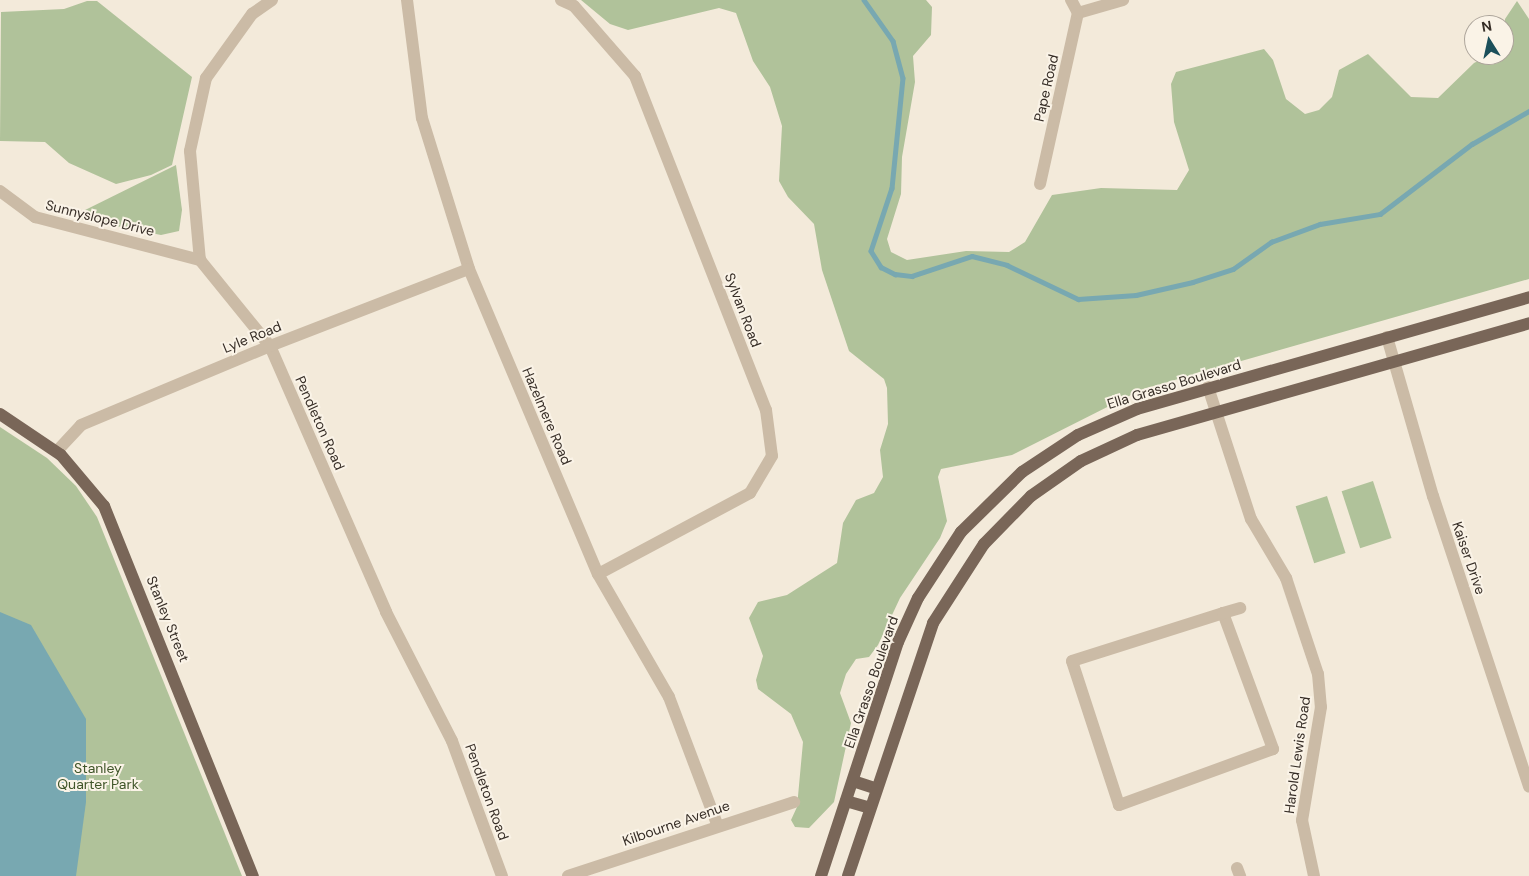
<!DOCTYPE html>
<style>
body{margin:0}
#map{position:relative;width:1529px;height:876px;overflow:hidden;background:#f3eada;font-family:"DM Sans",sans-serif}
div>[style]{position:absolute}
.green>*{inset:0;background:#b0c29a;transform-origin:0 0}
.water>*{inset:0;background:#78a8b1}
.stream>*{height:4.5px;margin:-2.25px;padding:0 2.25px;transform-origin:2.25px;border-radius:2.25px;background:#78a8b1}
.minor>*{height:12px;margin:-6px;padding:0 6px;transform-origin:6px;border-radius:6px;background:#cbbba6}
.major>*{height:12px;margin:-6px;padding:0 6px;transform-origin:6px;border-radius:6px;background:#796658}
span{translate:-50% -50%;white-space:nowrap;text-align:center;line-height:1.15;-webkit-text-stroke:4px #faf3e7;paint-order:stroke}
.street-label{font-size:14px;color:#372e27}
.park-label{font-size:14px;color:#41562a}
.north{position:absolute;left:1464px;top:15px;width:50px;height:50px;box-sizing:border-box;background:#faf3e7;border:1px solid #aca49a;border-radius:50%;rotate:350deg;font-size:14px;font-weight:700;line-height:20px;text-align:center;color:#372e27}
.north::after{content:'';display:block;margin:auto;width:18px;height:22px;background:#1b4f5a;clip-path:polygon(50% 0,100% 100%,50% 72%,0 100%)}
</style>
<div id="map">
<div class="green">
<i style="clip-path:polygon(581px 0,926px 0,932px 7px,931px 35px,913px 56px,915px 82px,902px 157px,901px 194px,887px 239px,891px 252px,907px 260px,966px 251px,1009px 252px,1025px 242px,1052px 195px,1101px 188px,1177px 190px,1189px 170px,1174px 122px,1171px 84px,1176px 72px,1264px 49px,1273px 60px,1286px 99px,1305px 114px,1319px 110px,1332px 97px,1339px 70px,1368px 54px,1411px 97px,1438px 98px,1474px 63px,1490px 55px,1504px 55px,1505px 19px,1517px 1px,1529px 19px,1529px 279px,1143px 389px,1012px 455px,941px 469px,938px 477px,947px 521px,940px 538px,900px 598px,878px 645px,869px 657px,856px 659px,846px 674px,840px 693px,851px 723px,834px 802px,809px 828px,795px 827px,791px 820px,797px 807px,803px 742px,791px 714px,758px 689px,756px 680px,763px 656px,749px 618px,758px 602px,787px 595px,837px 563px,843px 523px,856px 500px,874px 493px,883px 477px,880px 450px,888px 424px,887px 388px,884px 379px,849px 351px,822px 270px,814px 224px,788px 197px,779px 181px,782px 126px,770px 87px,753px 61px,736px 13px,719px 8px,628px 30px,610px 24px)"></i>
<i style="clip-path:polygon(87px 1px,97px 1px,192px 77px,172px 165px,151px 175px,116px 184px,69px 163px,45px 142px,0 141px,1px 12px,64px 9px)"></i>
<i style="clip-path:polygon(176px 165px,182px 210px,179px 231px,161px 235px,71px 217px)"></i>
<i style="clip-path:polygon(0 427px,47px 458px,76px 486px,97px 517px,242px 876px,0 876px)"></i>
<i style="left:1373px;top:481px;width:60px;height:33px;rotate:72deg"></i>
<i style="left:1327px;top:496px;width:60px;height:33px;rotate:72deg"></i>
</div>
<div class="water">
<i style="clip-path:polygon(0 612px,31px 625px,86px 719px,86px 802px,76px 876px,0 876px)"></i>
</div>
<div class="stream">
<i style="left:864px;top:0;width:50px;rotate:54.7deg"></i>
<i style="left:893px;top:41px;width:38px;rotate:75deg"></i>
<i style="left:903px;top:78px;width:111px;rotate:95.7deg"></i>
<i style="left:892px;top:188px;width:66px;rotate:108.4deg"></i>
<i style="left:871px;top:251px;width:19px;rotate:58deg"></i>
<i style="left:881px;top:267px;width:16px;rotate:27deg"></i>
<i style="left:895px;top:274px;width:17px;rotate:7deg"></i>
<i style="left:912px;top:276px;width:63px;rotate:-18.4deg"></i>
<i style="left:972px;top:256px;width:36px;rotate:14deg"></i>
<i style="left:1007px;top:265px;width:79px;rotate:25.6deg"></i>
<i style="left:1078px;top:299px;width:58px;rotate:-3.9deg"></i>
<i style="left:1136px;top:295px;width:58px;rotate:-12.8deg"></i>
<i style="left:1193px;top:282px;width:42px;rotate:-18deg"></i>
<i style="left:1233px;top:269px;width:47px;rotate:-35.4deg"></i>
<i style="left:1271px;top:242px;width:52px;rotate:-20.2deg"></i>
<i style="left:1320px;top:224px;width:61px;rotate:-9.5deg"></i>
<i style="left:1380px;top:214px;width:116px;rotate:-37.3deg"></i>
<i style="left:1472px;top:144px;width:66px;rotate:-30.1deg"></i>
</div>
<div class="minor">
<i style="left:272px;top:0;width:24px;rotate:145deg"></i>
<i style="left:252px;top:14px;width:79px;rotate:125.7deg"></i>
<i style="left:206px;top:78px;width:75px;rotate:102.4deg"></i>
<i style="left:190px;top:151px;width:109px;rotate:84.8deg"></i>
<i style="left:200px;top:260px;width:111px;rotate:50.9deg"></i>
<i style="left:270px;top:346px;width:290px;rotate:66.4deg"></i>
<i style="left:386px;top:612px;width:145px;rotate:62.9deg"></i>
<i style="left:452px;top:741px;width:144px;rotate:69.7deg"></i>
<i style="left:407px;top:0;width:119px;rotate:82.8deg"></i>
<i style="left:422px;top:118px;width:158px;rotate:72.7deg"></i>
<i style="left:469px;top:269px;width:331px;rotate:67.1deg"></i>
<i style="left:598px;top:574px;width:142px;rotate:60deg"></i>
<i style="left:669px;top:697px;width:136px;rotate:69.3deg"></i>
<i style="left:561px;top:0;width:14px;rotate:25deg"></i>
<i style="left:574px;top:6px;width:93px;rotate:48.9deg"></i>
<i style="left:635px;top:76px;width:359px;rotate:68.6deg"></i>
<i style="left:766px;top:410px;width:46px;rotate:82.6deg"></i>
<i style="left:772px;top:456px;width:43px;rotate:120.7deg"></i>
<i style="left:750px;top:493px;width:172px;rotate:151.9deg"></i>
<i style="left:1078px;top:13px;width:47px;rotate:-16.1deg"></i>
<i style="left:1040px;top:184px;width:175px;rotate:-77.5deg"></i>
<i style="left:1078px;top:13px;width:15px;rotate:-118deg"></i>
<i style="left:0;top:191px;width:44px;rotate:36.6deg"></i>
<i style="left:35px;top:217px;width:171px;rotate:14.6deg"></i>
<i style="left:1387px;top:337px;width:166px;rotate:73.9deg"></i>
<i style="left:1433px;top:496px;width:306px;rotate:71.7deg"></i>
<i style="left:1208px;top:387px;width:139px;rotate:72deg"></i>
<i style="left:1251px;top:519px;width:69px;rotate:59.3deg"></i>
<i style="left:1286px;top:578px;width:101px;rotate:71.6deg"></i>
<i style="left:1318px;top:674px;width:33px;rotate:85deg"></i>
<i style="left:1321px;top:707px;width:115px;rotate:99.5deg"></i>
<i style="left:1302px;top:820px;width:57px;rotate:77.9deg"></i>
<i style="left:57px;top:451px;width:35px;rotate:-47deg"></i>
<i style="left:81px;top:425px;width:205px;rotate:-22.7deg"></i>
<i style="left:270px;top:346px;width:213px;rotate:-21.2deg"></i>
<i style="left:1223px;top:613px;width:145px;rotate:69.8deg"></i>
<i style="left:1273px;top:749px;width:164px;rotate:160deg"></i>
<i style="left:1119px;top:805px;width:151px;rotate:-108.1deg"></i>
<i style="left:1072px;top:661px;width:158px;rotate:-17.6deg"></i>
<i style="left:1223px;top:613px;width:18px;rotate:-16deg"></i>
<i style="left:1237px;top:868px;width:9px;rotate:69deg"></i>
<i style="left:568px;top:876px;width:238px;rotate:-18.1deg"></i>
</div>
<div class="major">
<i style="left:0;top:414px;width:73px;rotate:33.9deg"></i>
<i style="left:61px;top:455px;width:67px;rotate:49.9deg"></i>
<i style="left:104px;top:506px;width:399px;rotate:68.1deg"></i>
<i style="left:853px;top:781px;width:25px;rotate:18deg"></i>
<i style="left:846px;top:801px;width:25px;rotate:16deg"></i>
<i style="left:821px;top:876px;width:246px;rotate:-71.8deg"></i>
<i style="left:898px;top:642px;width:48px;rotate:-65.6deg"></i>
<i style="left:918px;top:598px;width:79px;rotate:-56.9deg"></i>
<i style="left:961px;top:532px;width:86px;rotate:-44.5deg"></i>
<i style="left:1022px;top:472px;width:67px;rotate:-33.5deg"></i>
<i style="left:1078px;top:435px;width:64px;rotate:-23.8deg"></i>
<i style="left:1137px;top:409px;width:408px;rotate:-15.9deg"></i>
<i style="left:848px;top:876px;width:267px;rotate:-71.4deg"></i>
<i style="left:933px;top:623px;width:94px;rotate:-57.2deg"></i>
<i style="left:984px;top:544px;width:67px;rotate:-45.6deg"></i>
<i style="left:1031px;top:496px;width:61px;rotate:-35deg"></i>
<i style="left:1081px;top:461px;width:62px;rotate:-24.9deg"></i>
<i style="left:1137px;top:435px;width:408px;rotate:-15.9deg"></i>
</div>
<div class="street-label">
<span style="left:1046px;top:88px;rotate:-77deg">Pape Road</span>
<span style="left:100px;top:218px;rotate:14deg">Sunnyslope Drive</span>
<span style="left:743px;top:310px;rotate:69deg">Sylvan Road</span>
<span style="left:252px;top:337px;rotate:-22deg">Lyle Road</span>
<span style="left:1174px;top:384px;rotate:-17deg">Ella Grasso Boulevard</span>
<span style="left:547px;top:416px;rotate:67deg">Hazelmere Road</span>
<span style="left:320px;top:423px;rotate:66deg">Pendleton Road</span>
<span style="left:1469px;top:558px;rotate:71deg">Kaiser Drive</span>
<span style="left:168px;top:619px;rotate:68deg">Stanley Street</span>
<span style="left:871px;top:682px;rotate:-71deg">Ella Grasso Boulevard</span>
<span style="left:1297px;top:755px;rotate:-82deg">Harold Lewis Road</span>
<span style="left:487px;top:792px;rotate:70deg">Pendleton Road</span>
<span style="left:676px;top:823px;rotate:-19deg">Kilbourne Avenue</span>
</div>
<div class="park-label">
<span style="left:98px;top:776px">Stanley<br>Quarter Park</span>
</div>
<div class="north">N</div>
</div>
